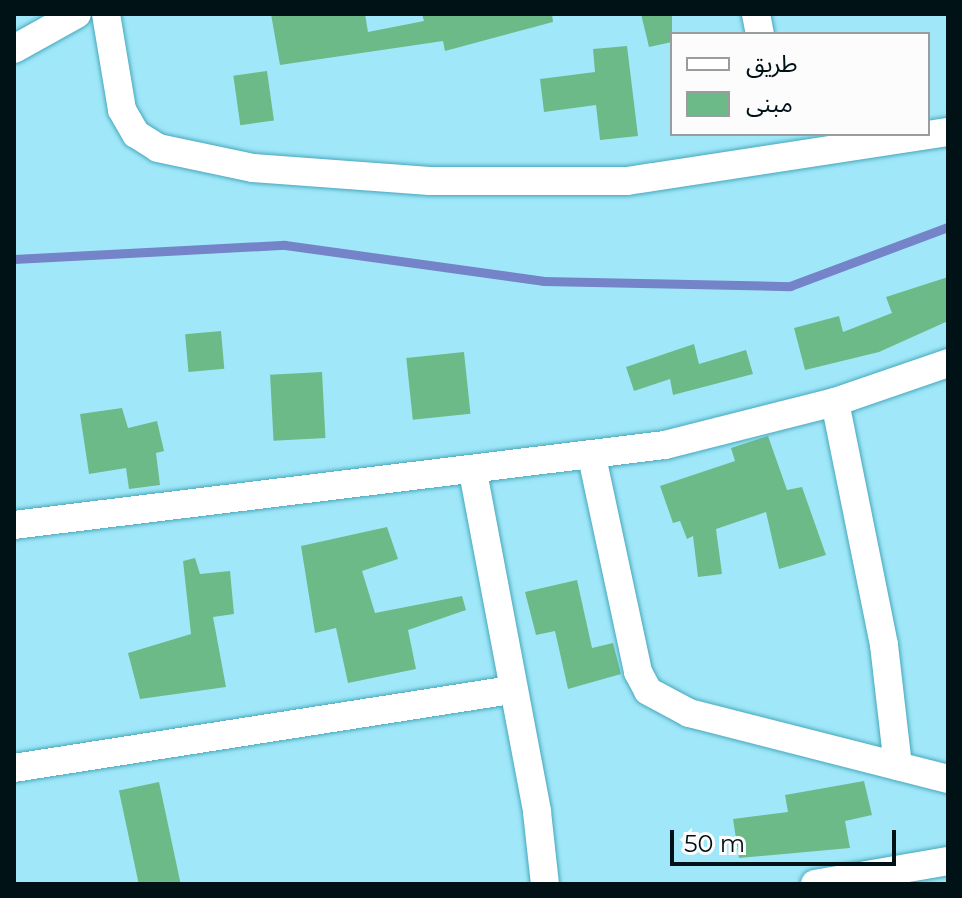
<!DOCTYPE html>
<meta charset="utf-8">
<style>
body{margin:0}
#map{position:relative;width:962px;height:898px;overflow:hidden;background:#a0e8f9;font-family:Montserrat,"Noto Sans Arabic",sans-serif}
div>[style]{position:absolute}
.stream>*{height:9px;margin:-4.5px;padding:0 4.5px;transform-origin:4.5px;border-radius:4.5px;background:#7583c9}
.building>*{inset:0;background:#6cba88;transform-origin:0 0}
.roads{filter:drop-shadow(0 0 2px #47a7bc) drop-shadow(0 0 2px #47a7bc)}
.street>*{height:28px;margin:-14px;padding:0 14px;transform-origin:14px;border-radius:14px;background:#fff}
span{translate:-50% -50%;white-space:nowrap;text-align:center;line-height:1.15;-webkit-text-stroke:7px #fcfcfc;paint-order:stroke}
.frame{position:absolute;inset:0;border:16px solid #011217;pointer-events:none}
.legend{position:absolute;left:670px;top:32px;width:260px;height:104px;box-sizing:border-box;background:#fcfcfc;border:2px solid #989ea0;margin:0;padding:10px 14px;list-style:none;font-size:24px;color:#011217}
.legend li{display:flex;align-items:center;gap:16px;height:40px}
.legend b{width:40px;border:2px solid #989ea0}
.scale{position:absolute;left:670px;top:830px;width:226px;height:36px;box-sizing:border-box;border:4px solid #011217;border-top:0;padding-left:10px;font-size:24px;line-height:28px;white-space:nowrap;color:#011217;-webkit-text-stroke:6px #fcfcfc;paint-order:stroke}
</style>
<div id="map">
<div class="stream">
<i style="left:14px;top:259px;width:271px;rotate:-3deg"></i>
<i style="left:285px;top:245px;width:260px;rotate:7.9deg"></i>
<i style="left:543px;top:281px;width:247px;rotate:1.2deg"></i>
<i style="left:790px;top:286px;width:169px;rotate:-20.5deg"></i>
</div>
<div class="building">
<i style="clip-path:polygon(271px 14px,365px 14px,368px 32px,424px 21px,422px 14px,552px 14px,553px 22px,445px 51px,443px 41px,280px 65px)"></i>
<i style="clip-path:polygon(641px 14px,672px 14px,672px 42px,649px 47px)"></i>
<i style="clip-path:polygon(627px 46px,638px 136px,600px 140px,596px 105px,544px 112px,540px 79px,595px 72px,593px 49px)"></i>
<i style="left:267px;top:71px;width:50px;height:34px;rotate:82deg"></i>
<i style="clip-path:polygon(948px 277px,948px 321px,879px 352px,805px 370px,794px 328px,839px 316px,843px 332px,892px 313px,886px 297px)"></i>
<i style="left:221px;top:331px;width:38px;height:36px;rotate:85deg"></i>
<i style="clip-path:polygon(694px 344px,699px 364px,746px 350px,753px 374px,673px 395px,670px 379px,634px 391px,626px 367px)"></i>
<i style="left:464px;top:352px;width:62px;height:58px;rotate:84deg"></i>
<i style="left:322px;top:372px;width:66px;height:52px;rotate:87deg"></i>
<i style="clip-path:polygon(122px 408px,128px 428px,157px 421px,164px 451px,156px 453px,160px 485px,129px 489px,126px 468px,89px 474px,80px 414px)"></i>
<i style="clip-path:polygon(768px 436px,787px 490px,802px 487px,826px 555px,779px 569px,766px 512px,716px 529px,722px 574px,698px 577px,693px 536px,687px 539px,680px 521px,673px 523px,660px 486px,735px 461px,731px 448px)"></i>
<i style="clip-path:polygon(387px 527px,398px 559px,362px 571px,375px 613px,462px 596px,466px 610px,408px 630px,416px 669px,348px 683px,336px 628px,315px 633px,301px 546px)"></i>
<i style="clip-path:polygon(195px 558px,200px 574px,230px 571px,234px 614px,213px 617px,226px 687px,140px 699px,128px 653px,191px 634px,183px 561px)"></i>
<i style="clip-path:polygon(577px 580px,592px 648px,613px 643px,621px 674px,568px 689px,555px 631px,536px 635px,525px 592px)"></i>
<i style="clip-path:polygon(864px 781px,872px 815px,845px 821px,850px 848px,739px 858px,733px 819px,788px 812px,785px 795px)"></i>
<i style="left:159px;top:782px;width:104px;height:41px;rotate:78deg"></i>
</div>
<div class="roads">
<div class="street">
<i style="left:106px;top:14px;width:97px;rotate:80.5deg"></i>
<i style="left:122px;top:110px;width:28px;rotate:60deg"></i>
<i style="left:136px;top:134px;width:26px;rotate:32deg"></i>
<i style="left:158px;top:148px;width:97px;rotate:11.9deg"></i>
<i style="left:253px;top:168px;width:177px;rotate:4.2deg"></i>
<i style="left:430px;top:181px;width:197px"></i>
<i style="left:627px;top:181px;width:325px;rotate:-8.7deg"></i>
<i style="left:756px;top:14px;width:20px;rotate:79deg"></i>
<i style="left:14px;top:49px;width:72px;rotate:-29.1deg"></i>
<i style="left:835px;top:402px;width:248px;rotate:78.6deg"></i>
<i style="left:884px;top:645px;width:122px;rotate:83.4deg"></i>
<i style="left:592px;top:457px;width:220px;rotate:77.9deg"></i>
<i style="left:638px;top:672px;width:21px;rotate:62deg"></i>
<i style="left:648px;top:691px;width:47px;rotate:28.2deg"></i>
<i style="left:689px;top:713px;width:267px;rotate:14.3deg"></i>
<i style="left:473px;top:472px;width:346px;rotate:79.3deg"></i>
<i style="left:537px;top:812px;width:72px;rotate:83.7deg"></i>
<i style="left:14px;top:525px;width:656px;rotate:-7.01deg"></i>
<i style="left:665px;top:445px;width:175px;rotate:-14.2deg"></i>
<i style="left:835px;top:402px;width:120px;rotate:-19deg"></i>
<i style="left:14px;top:768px;width:503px;rotate:-8.92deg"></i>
<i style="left:815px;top:884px;width:135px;rotate:-9.8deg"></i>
</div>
</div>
<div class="frame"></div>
<ul class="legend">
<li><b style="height:10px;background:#fff"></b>طريق</li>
<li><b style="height:22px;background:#6cba88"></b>مبنى</li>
</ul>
<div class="scale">50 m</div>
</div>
